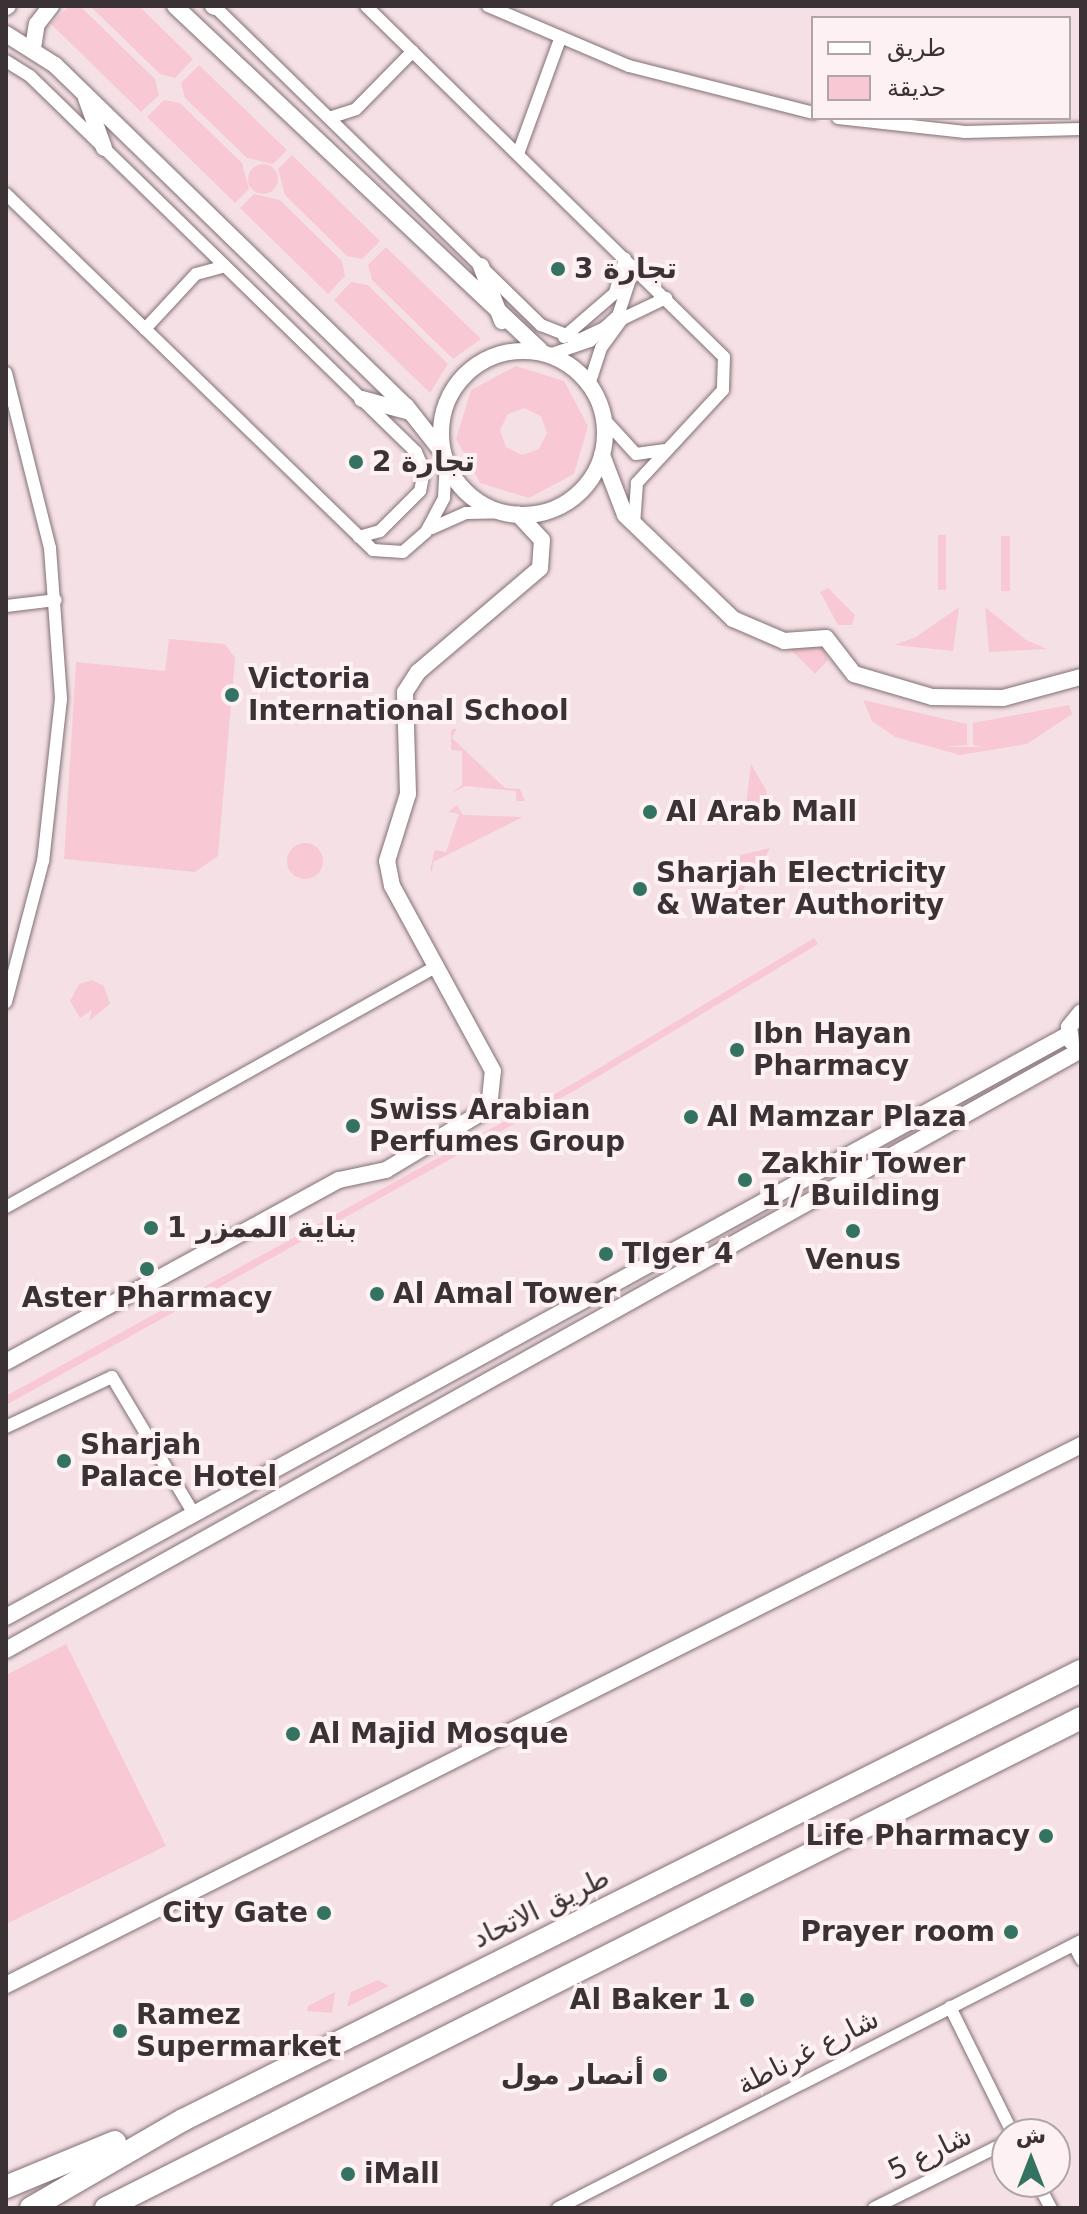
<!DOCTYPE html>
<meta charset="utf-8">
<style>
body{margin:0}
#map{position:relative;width:1087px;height:2214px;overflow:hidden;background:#f5e1e5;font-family:"DejaVu Sans","Noto Sans Arabic",sans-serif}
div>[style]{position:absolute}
.green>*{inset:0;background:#f8c9d4;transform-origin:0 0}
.round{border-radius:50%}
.roads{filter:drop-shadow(0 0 2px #817074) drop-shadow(0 0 2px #817074)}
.street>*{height:12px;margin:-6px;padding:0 6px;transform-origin:6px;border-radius:6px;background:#fff}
.secondary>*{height:16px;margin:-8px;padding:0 8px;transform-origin:8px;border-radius:8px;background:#fff}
.secondary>.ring{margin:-8px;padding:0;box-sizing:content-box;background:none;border:16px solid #fff;border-radius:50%}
.highway>*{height:22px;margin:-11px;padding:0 11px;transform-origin:11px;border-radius:11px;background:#fff}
.dots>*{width:22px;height:22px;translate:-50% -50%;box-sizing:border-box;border:4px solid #fdf1f3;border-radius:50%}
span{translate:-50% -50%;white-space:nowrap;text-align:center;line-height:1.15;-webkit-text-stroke:8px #fdf1f3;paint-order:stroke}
.poi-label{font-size:28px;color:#3a3234;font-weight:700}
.left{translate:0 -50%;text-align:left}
.right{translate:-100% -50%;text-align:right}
.street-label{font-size:28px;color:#3a3234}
.frame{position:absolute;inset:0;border:8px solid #3a3234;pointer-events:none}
.legend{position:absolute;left:811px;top:16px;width:260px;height:104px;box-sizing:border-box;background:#fdf1f3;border:2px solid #afa5a7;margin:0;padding:10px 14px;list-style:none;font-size:24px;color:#3a3234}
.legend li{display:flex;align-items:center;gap:16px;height:40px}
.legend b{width:40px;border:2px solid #afa5a7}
.north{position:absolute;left:991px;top:2118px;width:80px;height:80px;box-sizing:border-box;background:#fdf1f3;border:2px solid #afa5a7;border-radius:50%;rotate:0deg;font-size:22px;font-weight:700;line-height:32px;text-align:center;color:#3a3234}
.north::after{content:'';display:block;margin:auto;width:28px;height:36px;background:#347361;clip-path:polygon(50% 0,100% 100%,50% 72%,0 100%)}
</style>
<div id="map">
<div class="green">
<i style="clip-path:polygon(69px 6px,80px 6px,155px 79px,159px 95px,141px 112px,51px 24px)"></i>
<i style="clip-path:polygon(90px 6px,139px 6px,193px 59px,175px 78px,160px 74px)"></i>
<i style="clip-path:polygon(199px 65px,287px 150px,273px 164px,247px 158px,185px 98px,181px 83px)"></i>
<i style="clip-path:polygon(164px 100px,180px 103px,242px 163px,249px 189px,235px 203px,147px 117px)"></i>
<i style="clip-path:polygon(292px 155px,380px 241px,362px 259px,347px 256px,285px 195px,278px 169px)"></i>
<i class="round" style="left:248px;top:164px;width:30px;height:30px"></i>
<i style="clip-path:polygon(254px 194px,280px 200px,342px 261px,345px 276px,328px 294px,240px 208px)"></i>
<i style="clip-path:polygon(386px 247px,481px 339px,453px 359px,372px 280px,368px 265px)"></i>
<i style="clip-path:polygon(351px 282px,368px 285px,448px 364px,430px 393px,334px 300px)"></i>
<i style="clip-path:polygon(evenodd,516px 366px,564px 381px,588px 426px,574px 474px,529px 498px,480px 483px,456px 439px,471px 390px,516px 366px,524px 408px,541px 416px,547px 433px,539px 449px,522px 455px,506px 447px,500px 430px,508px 414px,524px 408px)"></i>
<i style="left:938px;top:535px;width:8px;height:55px"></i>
<i style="left:1001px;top:536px;width:9px;height:55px"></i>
<i style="clip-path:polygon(828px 588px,855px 615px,852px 625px,838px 625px,820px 592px)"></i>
<i style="clip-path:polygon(959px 607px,953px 651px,894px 645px,916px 637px)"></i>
<i style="clip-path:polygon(985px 607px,1026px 640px,1047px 649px,989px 652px)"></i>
<i style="clip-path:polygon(169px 639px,225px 644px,235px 658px,218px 856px,195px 872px,64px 859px,76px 662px,165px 671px)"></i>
<i style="clip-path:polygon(822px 645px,828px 660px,815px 674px,790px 649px)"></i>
<i style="clip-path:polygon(863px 700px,967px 724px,967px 745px,946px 747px,982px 747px,973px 745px,973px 723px,1069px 705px,1072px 714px,1027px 744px,960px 755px,895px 737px,872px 721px)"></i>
<i style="clip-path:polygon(457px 728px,452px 738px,505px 788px,520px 789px,525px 801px,516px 801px,516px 791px,465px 786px,452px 793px,462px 785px,462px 751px,451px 750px,451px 730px)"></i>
<i style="clip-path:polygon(751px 764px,766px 790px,773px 820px,746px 805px)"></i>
<i style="clip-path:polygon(457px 805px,463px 815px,523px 817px,433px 862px,432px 872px,430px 869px,435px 850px,446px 852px,459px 814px,448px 812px)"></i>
<i class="round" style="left:287px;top:843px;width:36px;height:36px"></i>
<i style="clip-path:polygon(770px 848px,756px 875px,735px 897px,740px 855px)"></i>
<i style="clip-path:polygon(814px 938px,818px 944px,579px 1088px,6px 1405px,6px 1396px,576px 1082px)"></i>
<i style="clip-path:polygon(92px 980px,104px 986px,110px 1004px,89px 1021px,92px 1010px,80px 1018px,70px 1001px,79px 984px)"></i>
<i style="clip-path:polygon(66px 1644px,166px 1846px,6px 1924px,6px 1675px)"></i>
<i style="clip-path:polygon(378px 1980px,389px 1986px,347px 2007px,351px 1992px)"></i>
<i style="clip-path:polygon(335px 1992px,332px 2013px,307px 2011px,308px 2006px)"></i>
</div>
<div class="roads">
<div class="street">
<i style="left:214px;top:6px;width:457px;rotate:44.3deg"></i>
<i style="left:541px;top:325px;width:41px;rotate:21.5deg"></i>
<i style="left:579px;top:340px;width:29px;rotate:-25deg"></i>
<i style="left:366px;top:6px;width:501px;rotate:44.43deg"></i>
<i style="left:724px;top:357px;width:33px;rotate:92deg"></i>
<i style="left:723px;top:390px;width:127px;rotate:132.8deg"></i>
<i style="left:637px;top:483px;width:42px;rotate:94.1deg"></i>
<i style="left:488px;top:6px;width:153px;rotate:23.1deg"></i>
<i style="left:629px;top:66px;width:190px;rotate:14.3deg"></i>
<i style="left:6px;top:61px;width:28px;rotate:32deg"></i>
<i style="left:30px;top:76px;width:539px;rotate:44.25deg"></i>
<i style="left:416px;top:452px;width:21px;rotate:67deg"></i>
<i style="left:424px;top:471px;width:20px;rotate:101deg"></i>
<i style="left:420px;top:491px;width:57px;rotate:135deg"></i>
<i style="left:380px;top:531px;width:22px;rotate:164deg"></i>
<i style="left:329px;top:118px;width:28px;rotate:-18deg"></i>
<i style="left:356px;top:109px;width:81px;rotate:-45.5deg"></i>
<i style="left:838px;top:118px;width:128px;rotate:6.3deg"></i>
<i style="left:965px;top:132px;width:116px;rotate:-1.5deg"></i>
<i style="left:518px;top:154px;width:122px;rotate:-69.9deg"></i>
<i style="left:6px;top:194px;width:511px;rotate:44.13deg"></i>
<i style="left:373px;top:550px;width:30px;rotate:4deg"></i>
<i style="left:403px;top:552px;width:30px;rotate:-41deg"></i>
<i style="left:426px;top:532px;width:38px;rotate:-62deg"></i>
<i style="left:444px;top:498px;width:37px;rotate:-87deg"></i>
<i style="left:145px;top:329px;width:75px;rotate:-47.2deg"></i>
<i style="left:196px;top:274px;width:30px;rotate:-15deg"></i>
<i style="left:564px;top:337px;width:67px;rotate:-40.8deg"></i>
<i style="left:615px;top:293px;width:36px;rotate:-74deg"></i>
<i style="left:549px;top:355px;width:43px;rotate:-18.9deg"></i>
<i style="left:590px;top:341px;width:38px;rotate:-42deg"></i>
<i style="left:618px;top:316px;width:52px;rotate:-71.9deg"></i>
<i style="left:6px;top:373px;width:180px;rotate:75.9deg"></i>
<i style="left:50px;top:548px;width:151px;rotate:85.8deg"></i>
<i style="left:61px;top:699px;width:163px;rotate:96.3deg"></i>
<i style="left:43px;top:861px;width:146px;rotate:104.7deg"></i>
<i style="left:589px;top:385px;width:39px;rotate:-72deg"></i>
<i style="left:601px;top:348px;width:36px;rotate:-54deg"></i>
<i style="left:622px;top:319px;width:49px;rotate:-25.5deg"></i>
<i style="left:604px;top:419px;width:47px;rotate:47.6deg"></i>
<i style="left:636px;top:454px;width:28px;rotate:-8deg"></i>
<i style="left:432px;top:528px;width:37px;rotate:-24deg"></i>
<i style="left:466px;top:513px;width:39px;rotate:-1deg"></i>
<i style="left:6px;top:606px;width:50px;rotate:-6.8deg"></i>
<i style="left:6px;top:1207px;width:492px;rotate:-29.2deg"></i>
<i style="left:6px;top:1427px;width:117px;rotate:-25.3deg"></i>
<i style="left:112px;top:1377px;width:160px;rotate:59.1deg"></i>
<i style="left:1074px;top:1945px;width:16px;rotate:63deg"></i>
<i style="left:950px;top:2007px;width:142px;rotate:63.6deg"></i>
<i style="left:1037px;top:2182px;width:30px;rotate:62deg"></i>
<i style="left:558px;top:2208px;width:587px;rotate:-27.05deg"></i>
<i style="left:874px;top:2208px;width:148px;rotate:-26.4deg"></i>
</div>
<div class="secondary">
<i style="left:175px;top:6px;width:502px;rotate:43.3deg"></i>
<i style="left:213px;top:6px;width:2px;rotate:27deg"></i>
<i style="left:6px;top:7px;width:2px;rotate:-27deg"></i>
<i style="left:6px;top:34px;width:58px;rotate:32.3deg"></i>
<i style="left:55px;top:65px;width:489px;rotate:44.2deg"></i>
<i style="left:406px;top:406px;width:60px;rotate:51.8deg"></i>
<i style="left:33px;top:48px;width:24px;rotate:-81deg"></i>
<i style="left:37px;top:24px;width:23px;rotate:-52deg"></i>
<i style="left:86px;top:98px;width:53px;rotate:70.2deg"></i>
<i style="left:481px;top:266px;width:59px;rotate:69.1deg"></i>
<i class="ring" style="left:441px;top:351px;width:148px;height:148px"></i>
<i style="left:362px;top:399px;width:50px;rotate:15.2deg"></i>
<i style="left:602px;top:455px;width:64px;rotate:69deg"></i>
<i style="left:625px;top:515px;width:150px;rotate:43.9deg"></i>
<i style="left:733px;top:619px;width:56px;rotate:23.3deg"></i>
<i style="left:784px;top:641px;width:42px;rotate:-4.1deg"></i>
<i style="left:826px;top:638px;width:46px;rotate:52.1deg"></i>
<i style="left:854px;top:674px;width:81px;rotate:16.4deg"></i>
<i style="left:932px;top:697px;width:71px;rotate:0.8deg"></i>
<i style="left:1003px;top:698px;width:81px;rotate:-15.1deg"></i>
<i style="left:1071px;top:1041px;width:14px;rotate:-98deg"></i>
<i style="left:1069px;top:1027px;width:19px;rotate:-51deg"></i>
<i style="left:6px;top:1362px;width:379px;rotate:-28.7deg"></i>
<i style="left:339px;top:1180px;width:48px;rotate:-12deg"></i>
<i style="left:386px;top:1170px;width:120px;rotate:-31deg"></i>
<i style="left:489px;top:1108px;width:37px;rotate:-84deg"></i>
<i style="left:493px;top:1071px;width:211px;rotate:-118.6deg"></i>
<i style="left:392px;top:886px;width:25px;rotate:-101deg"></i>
<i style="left:387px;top:861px;width:70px;rotate:-72.6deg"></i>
<i style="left:408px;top:794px;width:102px;rotate:-91.7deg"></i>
<i style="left:405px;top:692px;width:24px;rotate:-57deg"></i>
<i style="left:418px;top:672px;width:160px;rotate:-40.4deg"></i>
<i style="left:540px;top:568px;width:28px;rotate:-86deg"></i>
<i style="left:542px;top:540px;width:35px;rotate:-133deg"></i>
<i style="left:6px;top:1617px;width:1212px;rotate:-28.74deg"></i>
<i style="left:6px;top:1650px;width:1231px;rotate:-29.17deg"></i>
<i style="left:6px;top:1985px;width:1203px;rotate:-26.67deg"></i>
</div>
<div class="highway">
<i style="left:6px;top:2187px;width:118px;rotate:-22.4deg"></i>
<i style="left:31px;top:2208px;width:176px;rotate:-30.1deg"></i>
<i style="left:183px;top:2120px;width:1004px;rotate:-26.57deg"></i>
<i style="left:106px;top:2208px;width:1091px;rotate:-26.68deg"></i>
</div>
</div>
<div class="dots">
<i style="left:558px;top:269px;background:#347361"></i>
<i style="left:356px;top:462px;background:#347361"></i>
<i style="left:232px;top:695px;background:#347361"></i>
<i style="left:650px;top:812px;background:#347361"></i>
<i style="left:640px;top:889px;background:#347361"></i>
<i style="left:737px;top:1050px;background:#347361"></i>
<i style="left:691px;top:1117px;background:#347361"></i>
<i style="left:353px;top:1126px;background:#347361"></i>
<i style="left:745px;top:1180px;background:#347361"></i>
<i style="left:151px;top:1228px;background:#347361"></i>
<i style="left:853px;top:1231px;background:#347361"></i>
<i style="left:606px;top:1254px;background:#347361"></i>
<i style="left:147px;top:1269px;background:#347361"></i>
<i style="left:377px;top:1294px;background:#347361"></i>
<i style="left:64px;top:1461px;background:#347361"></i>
<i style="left:293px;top:1734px;background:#347361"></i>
<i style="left:1046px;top:1836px;background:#347361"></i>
<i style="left:324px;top:1913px;background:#347361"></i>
<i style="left:1011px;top:1932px;background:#347361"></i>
<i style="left:747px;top:2000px;background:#347361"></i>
<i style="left:120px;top:2031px;background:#347361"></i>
<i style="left:660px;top:2075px;background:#347361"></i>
<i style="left:348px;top:2174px;background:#347361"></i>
</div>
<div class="poi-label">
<span class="left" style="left:574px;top:269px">تجارة 3</span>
<span class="left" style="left:372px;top:462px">تجارة 2</span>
<span class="left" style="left:248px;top:695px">Victoria<br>International School</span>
<span class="left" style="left:666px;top:812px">Al Arab Mall</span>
<span class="left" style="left:656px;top:889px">Sharjah Electricity<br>&amp; Water Authority</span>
<span class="left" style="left:753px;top:1050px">Ibn Hayan<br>Pharmacy</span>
<span class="left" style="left:369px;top:1126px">Swiss Arabian<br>Perfumes Group</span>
<span class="left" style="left:707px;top:1117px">Al Mamzar Plaza</span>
<span class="left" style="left:761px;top:1180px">Zakhir Tower<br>1 / Building</span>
<span class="left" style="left:167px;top:1228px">بناية الممزر 1</span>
<span class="left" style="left:622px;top:1254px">TIger 4</span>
<span style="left:853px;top:1260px">Venus</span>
<span class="left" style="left:393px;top:1294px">Al Amal Tower</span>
<span style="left:147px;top:1298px">Aster Pharmacy</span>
<span class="left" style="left:80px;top:1461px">Sharjah<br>Palace Hotel</span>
<span class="left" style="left:309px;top:1734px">Al Majid Mosque</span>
<span class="right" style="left:1030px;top:1836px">Life Pharmacy</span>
<span class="right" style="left:308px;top:1913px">City Gate</span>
<span class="right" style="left:995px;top:1932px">Prayer room</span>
<span class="right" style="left:731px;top:2000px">Al Baker 1</span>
<span class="left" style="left:136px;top:2031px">Ramez<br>Supermarket</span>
<span class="right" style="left:644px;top:2075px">أنصار مول</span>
<span class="left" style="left:364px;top:2174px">iMall</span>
</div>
<div class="street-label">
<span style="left:541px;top:1908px;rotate:-26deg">طريق الاتحاد</span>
<span style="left:808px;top:2052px;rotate:-27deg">شارع غرناطة</span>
<span style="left:930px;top:2153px;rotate:-26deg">شارع 5</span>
</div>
<div class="frame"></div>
<ul class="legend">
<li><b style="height:10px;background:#fff"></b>طريق</li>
<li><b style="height:22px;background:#f8c9d4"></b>حديقة</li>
</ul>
<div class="north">ش</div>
</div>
